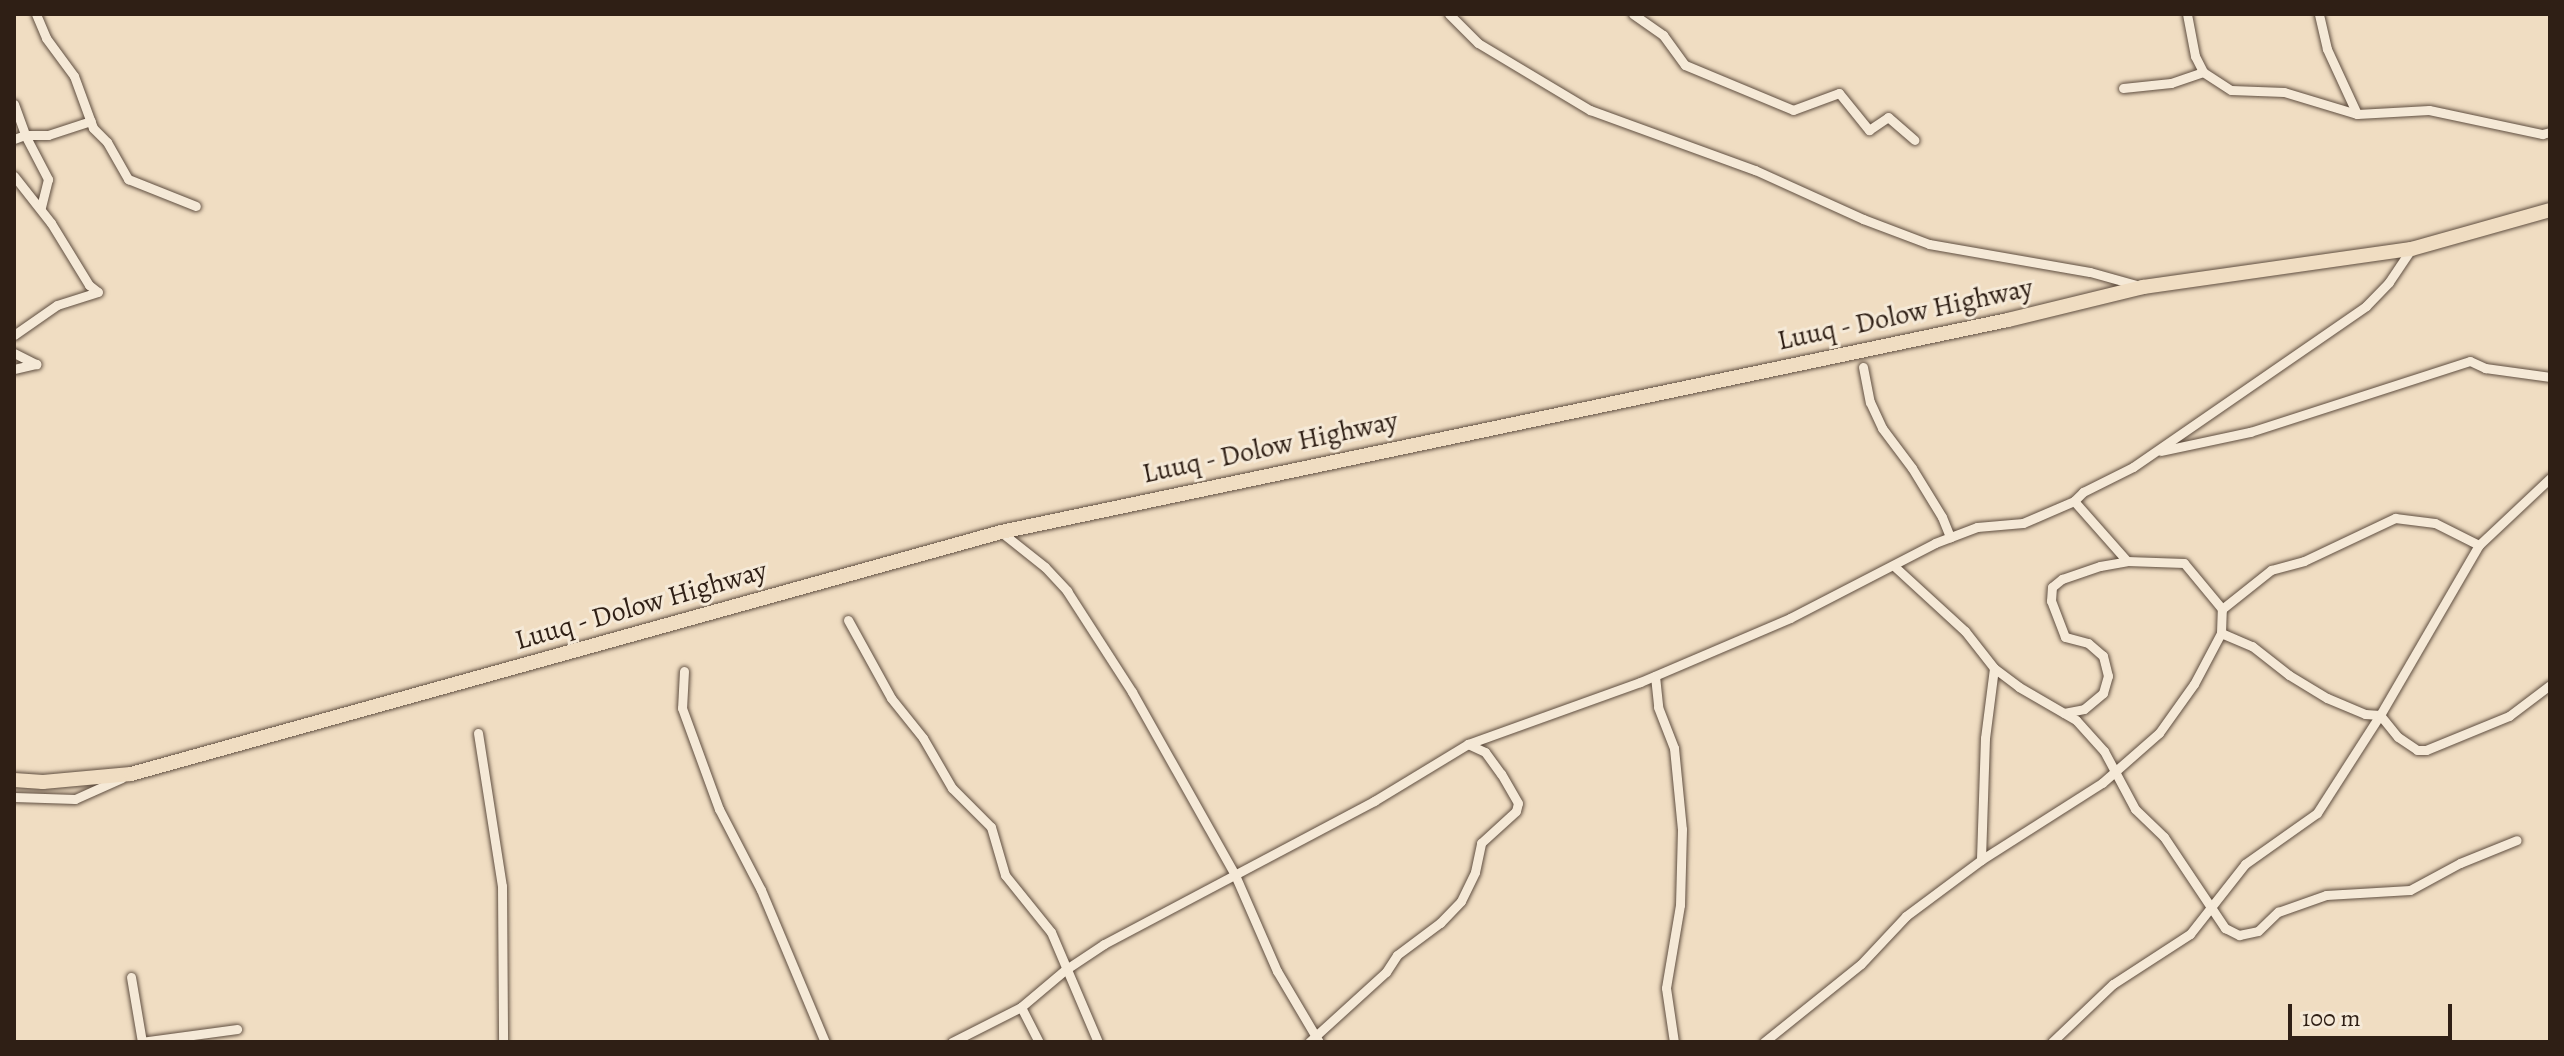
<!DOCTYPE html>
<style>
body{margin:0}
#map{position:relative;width:2564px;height:1056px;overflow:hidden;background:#f0ddc2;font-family:Alegreya,serif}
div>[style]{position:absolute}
.roads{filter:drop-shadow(0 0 2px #5f4e40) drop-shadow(0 0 2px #5f4e40)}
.street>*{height:9px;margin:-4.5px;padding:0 4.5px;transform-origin:4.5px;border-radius:4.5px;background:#f5e9d7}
.primary>*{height:14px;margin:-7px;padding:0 7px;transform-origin:7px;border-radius:7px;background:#f0ddc2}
span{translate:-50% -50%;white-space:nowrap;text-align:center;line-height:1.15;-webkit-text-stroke:6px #f5e9d7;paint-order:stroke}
.street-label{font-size:28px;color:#2f1f15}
.frame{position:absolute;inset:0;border:16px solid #2f1f15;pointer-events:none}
.scale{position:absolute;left:2288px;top:1004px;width:164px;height:36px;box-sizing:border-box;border:4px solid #2f1f15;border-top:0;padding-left:10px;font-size:24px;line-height:28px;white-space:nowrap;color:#2f1f15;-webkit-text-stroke:6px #f5e9d7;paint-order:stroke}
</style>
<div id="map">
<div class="roads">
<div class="street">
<i style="left:36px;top:14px;width:26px;rotate:67deg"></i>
<i style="left:46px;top:38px;width:47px;rotate:53.6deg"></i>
<i style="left:74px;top:76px;width:55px;rotate:69.9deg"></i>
<i style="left:93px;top:128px;width:20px;rotate:45deg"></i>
<i style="left:107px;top:142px;width:43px;rotate:60.4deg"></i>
<i style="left:128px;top:179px;width:73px;rotate:21.7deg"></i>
<i style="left:1449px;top:14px;width:41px;rotate:45deg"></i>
<i style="left:1478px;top:43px;width:131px;rotate:30.9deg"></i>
<i style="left:1590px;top:110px;width:176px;rotate:20deg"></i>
<i style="left:1755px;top:170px;width:119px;rotate:24.4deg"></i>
<i style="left:1863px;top:219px;width:71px;rotate:20.7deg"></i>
<i style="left:1929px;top:244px;width:163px;rotate:9.9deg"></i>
<i style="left:2090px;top:272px;width:52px;rotate:15.6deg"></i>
<i style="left:1633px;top:14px;width:37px;rotate:35deg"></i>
<i style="left:1663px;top:35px;width:37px;rotate:54deg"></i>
<i style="left:1685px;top:65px;width:117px;rotate:22.6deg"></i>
<i style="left:1793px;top:110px;width:49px;rotate:-20.3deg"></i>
<i style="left:1839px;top:93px;width:48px;rotate:51deg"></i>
<i style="left:1869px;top:130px;width:23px;rotate:-34deg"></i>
<i style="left:1888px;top:117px;width:35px;rotate:41deg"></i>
<i style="left:2187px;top:14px;width:43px;rotate:79.2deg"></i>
<i style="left:2195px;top:56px;width:18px;rotate:63deg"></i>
<i style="left:2123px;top:88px;width:48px;rotate:-5.9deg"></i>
<i style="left:2171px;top:83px;width:34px;rotate:-19deg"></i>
<i style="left:2203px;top:72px;width:33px;rotate:33deg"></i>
<i style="left:2231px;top:90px;width:53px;rotate:2.2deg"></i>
<i style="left:2284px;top:92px;width:76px;rotate:16.8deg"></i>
<i style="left:2357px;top:114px;width:72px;rotate:-114.8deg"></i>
<i style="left:2327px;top:49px;width:36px;rotate:-103deg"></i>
<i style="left:14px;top:104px;width:33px;rotate:70deg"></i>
<i style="left:25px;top:135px;width:23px"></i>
<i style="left:48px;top:135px;width:45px;rotate:-18deg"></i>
<i style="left:2357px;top:114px;width:72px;rotate:-3.2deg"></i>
<i style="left:2429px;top:110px;width:116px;rotate:12deg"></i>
<i style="left:2542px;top:134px;width:8px;rotate:-14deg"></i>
<i style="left:14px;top:139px;width:12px;rotate:-20deg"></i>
<i style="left:25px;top:135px;width:50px;rotate:62.4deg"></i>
<i style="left:48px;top:179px;width:30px;rotate:104deg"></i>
<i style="left:14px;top:176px;width:60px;rotate:51.8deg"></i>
<i style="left:51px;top:223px;width:73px;rotate:58.5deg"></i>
<i style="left:89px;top:285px;width:11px;rotate:38deg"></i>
<i style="left:14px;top:335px;width:52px;rotate:-34.9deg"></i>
<i style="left:57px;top:305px;width:43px;rotate:-17.6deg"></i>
<i style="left:14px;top:353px;width:25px;rotate:27deg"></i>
<i style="left:1863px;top:367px;width:36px;rotate:79deg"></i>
<i style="left:1870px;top:402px;width:29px;rotate:65deg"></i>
<i style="left:1882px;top:428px;width:50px;rotate:53.1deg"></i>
<i style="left:1912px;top:468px;width:57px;rotate:58.5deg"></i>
<i style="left:1942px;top:517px;width:22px;rotate:68deg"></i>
<i style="left:14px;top:369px;width:23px;rotate:-13deg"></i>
<i style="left:2161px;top:451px;width:91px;rotate:-12.1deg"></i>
<i style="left:2250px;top:432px;width:231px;rotate:-17.9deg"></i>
<i style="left:2470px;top:361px;width:17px;rotate:25deg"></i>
<i style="left:2485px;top:368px;width:66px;rotate:7.9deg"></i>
<i style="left:2074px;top:501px;width:80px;rotate:48.5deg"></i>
<i style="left:2127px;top:561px;width:57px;rotate:2deg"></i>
<i style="left:2184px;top:563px;width:60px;rotate:50.4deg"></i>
<i style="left:1001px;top:532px;width:56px;rotate:38.5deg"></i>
<i style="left:1045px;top:567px;width:33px;rotate:47deg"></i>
<i style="left:1067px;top:591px;width:120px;rotate:57.2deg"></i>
<i style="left:1132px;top:692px;width:210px;rotate:60.6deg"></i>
<i style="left:1235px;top:875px;width:105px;rotate:66.4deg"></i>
<i style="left:1277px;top:971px;width:82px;rotate:59.4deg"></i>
<i style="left:1894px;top:566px;width:96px;rotate:42.5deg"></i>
<i style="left:1965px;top:631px;width:47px;rotate:51.9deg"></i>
<i style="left:1994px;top:668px;width:71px;rotate:97.3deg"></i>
<i style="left:1985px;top:738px;width:122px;rotate:91.9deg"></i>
<i style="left:848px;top:620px;width:89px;rotate:61.1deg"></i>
<i style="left:891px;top:698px;width:51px;rotate:51.3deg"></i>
<i style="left:923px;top:738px;width:58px;rotate:59.9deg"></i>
<i style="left:952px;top:788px;width:55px;rotate:45deg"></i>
<i style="left:991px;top:827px;width:50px;rotate:73.7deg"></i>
<i style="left:1005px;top:875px;width:73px;rotate:51.1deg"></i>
<i style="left:1051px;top:932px;width:120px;rotate:66.9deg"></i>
<i style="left:2221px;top:633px;width:34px;rotate:23deg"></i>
<i style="left:2252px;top:646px;width:47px;rotate:38.1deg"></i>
<i style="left:2289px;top:675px;width:44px;rotate:31.2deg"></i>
<i style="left:2327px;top:698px;width:41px;rotate:22.8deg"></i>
<i style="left:2365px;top:714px;width:15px;rotate:4deg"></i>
<i style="left:2380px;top:715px;width:28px;rotate:51deg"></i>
<i style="left:2398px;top:737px;width:23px;rotate:34deg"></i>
<i style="left:2417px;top:750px;width:9px"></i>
<i style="left:2426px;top:750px;width:90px;rotate:-22.3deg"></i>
<i style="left:2509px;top:716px;width:51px;rotate:-37.1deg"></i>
<i style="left:1994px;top:668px;width:31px;rotate:37deg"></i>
<i style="left:2019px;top:687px;width:66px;rotate:30.1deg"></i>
<i style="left:2076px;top:720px;width:42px;rotate:47.9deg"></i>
<i style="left:2104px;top:751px;width:66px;rotate:61.9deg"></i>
<i style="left:2135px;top:809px;width:40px;rotate:44deg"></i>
<i style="left:2164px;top:837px;width:110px;rotate:56.2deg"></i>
<i style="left:2225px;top:928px;width:16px;rotate:27deg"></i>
<i style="left:2239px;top:935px;width:19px;rotate:-12deg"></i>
<i style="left:2258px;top:931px;width:28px;rotate:-44deg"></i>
<i style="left:2278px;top:912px;width:51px;rotate:-19.5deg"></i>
<i style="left:2326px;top:895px;width:84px;rotate:-3.4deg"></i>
<i style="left:2410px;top:890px;width:57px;rotate:-28.4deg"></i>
<i style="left:2460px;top:863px;width:61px;rotate:-22deg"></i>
<i style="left:684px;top:671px;width:37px;rotate:93deg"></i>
<i style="left:682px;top:708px;width:108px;rotate:69.9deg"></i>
<i style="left:719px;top:809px;width:91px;rotate:62.6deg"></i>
<i style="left:761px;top:890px;width:165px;rotate:67.2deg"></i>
<i style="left:1655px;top:676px;width:31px;rotate:84deg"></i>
<i style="left:1658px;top:707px;width:44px;rotate:68.7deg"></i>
<i style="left:1674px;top:748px;width:81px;rotate:84.4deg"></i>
<i style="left:1682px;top:829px;width:76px;rotate:91.5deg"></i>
<i style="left:1680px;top:905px;width:84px;rotate:99.6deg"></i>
<i style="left:1666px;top:988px;width:55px;rotate:81.6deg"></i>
<i style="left:2064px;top:713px;width:20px;rotate:-11deg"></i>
<i style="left:2084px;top:709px;width:25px;rotate:-40deg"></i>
<i style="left:2103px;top:693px;width:18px;rotate:-74deg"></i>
<i style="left:2108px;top:676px;width:21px;rotate:-104deg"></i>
<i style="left:2103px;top:656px;width:20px;rotate:-139deg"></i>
<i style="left:2088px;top:643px;width:24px;rotate:-165deg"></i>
<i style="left:2065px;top:637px;width:39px;rotate:-111deg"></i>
<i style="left:2051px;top:601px;width:14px;rotate:-86deg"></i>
<i style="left:2052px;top:587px;width:13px;rotate:-39deg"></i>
<i style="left:2062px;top:579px;width:40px;rotate:-18.9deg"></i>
<i style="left:2100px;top:566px;width:27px;rotate:-10deg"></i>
<i style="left:478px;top:733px;width:155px;rotate:81.1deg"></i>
<i style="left:502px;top:886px;width:156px;rotate:89.6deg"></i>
<i style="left:14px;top:797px;width:61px;rotate:1.9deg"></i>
<i style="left:75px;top:799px;width:51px;rotate:-24.1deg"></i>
<i style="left:131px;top:977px;width:66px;rotate:80.4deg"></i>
<i style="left:1021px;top:1007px;width:39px;rotate:63deg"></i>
<i style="left:141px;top:1042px;width:97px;rotate:-7.7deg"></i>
<i style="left:952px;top:1042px;width:77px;rotate:-26.9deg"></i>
<i style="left:1021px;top:1007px;width:57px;rotate:-40.1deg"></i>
<i style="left:1065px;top:970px;width:47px;rotate:-33.7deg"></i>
<i style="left:1104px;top:944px;width:306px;rotate:-27.9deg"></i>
<i style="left:1374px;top:801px;width:110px;rotate:-31.2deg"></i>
<i style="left:1468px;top:744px;width:183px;rotate:-19.8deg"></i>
<i style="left:1640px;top:682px;width:163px;rotate:-23.1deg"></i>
<i style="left:1790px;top:618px;width:163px;rotate:-27.3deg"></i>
<i style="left:1935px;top:543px;width:45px;rotate:-20.9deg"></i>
<i style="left:1977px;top:527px;width:46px;rotate:-5deg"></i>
<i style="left:2023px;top:523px;width:56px;rotate:-23.3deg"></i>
<i style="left:2074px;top:501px;width:13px;rotate:-45deg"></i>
<i style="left:2083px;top:492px;width:56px;rotate:-26.6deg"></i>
<i style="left:2133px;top:467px;width:283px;rotate:-34.6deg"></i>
<i style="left:2366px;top:306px;width:33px;rotate:-46deg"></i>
<i style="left:2389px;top:282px;width:40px;rotate:-56deg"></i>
<i style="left:1309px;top:1042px;width:104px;rotate:-42.3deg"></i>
<i style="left:1386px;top:972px;width:20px;rotate:-57deg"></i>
<i style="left:1397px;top:955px;width:54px;rotate:-36.7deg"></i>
<i style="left:1440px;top:923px;width:30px;rotate:-46deg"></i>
<i style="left:1461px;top:901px;width:32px;rotate:-64deg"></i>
<i style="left:1475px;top:872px;width:30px;rotate:-78deg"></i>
<i style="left:1481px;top:843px;width:47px;rotate:-42.4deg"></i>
<i style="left:1516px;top:811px;width:8px;rotate:-76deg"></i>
<i style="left:1518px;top:803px;width:34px;rotate:-120deg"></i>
<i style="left:1501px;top:774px;width:27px;rotate:-126deg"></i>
<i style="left:1485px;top:752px;width:19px;rotate:-155deg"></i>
<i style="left:1764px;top:1042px;width:124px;rotate:-38.8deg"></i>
<i style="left:1861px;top:964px;width:66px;rotate:-46.8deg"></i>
<i style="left:1906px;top:916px;width:94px;rotate:-36.7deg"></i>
<i style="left:1981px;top:860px;width:143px;rotate:-32.5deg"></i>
<i style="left:2102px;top:783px;width:76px;rotate:-41.3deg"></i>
<i style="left:2159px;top:733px;width:60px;rotate:-54.5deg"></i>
<i style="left:2194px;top:684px;width:58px;rotate:-62.1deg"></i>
<i style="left:2221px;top:633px;width:24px;rotate:-88deg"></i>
<i style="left:2222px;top:609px;width:63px;rotate:-38.5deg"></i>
<i style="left:2271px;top:570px;width:34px;rotate:-15deg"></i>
<i style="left:2304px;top:561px;width:101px;rotate:-25.3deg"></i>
<i style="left:2395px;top:518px;width:40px;rotate:7.1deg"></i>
<i style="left:2435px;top:523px;width:49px;rotate:26.6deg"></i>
<i style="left:2052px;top:1042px;width:84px;rotate:-43.6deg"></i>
<i style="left:2113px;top:984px;width:92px;rotate:-33deg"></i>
<i style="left:2190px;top:934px;width:89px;rotate:-51.8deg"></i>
<i style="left:2245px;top:864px;width:88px;rotate:-35.3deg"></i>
<i style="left:2317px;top:813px;width:117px;rotate:-57.3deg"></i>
<i style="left:2380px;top:715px;width:197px;rotate:-59.8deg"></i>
<i style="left:2479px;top:545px;width:98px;rotate:-43.3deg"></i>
</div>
<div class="primary">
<i style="left:14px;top:780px;width:29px;rotate:4deg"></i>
<i style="left:43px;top:782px;width:88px;rotate:-5.2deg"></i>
<i style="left:131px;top:774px;width:903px;rotate:-15.54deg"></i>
<i style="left:1001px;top:532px;width:1029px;rotate:-11.89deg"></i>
<i style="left:2008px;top:320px;width:139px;rotate:-13.7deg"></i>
<i style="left:2143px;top:287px;width:271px;rotate:-8.1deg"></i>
<i style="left:2411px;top:249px;width:144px;rotate:-15.7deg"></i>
</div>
</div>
<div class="street-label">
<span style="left:1905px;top:314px;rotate:-12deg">Luuq - Dolow Highway</span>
<span style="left:1270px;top:447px;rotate:-12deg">Luuq - Dolow Highway</span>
<span style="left:641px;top:605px;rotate:-16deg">Luuq - Dolow Highway</span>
</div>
<div class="frame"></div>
<div class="scale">100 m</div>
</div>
